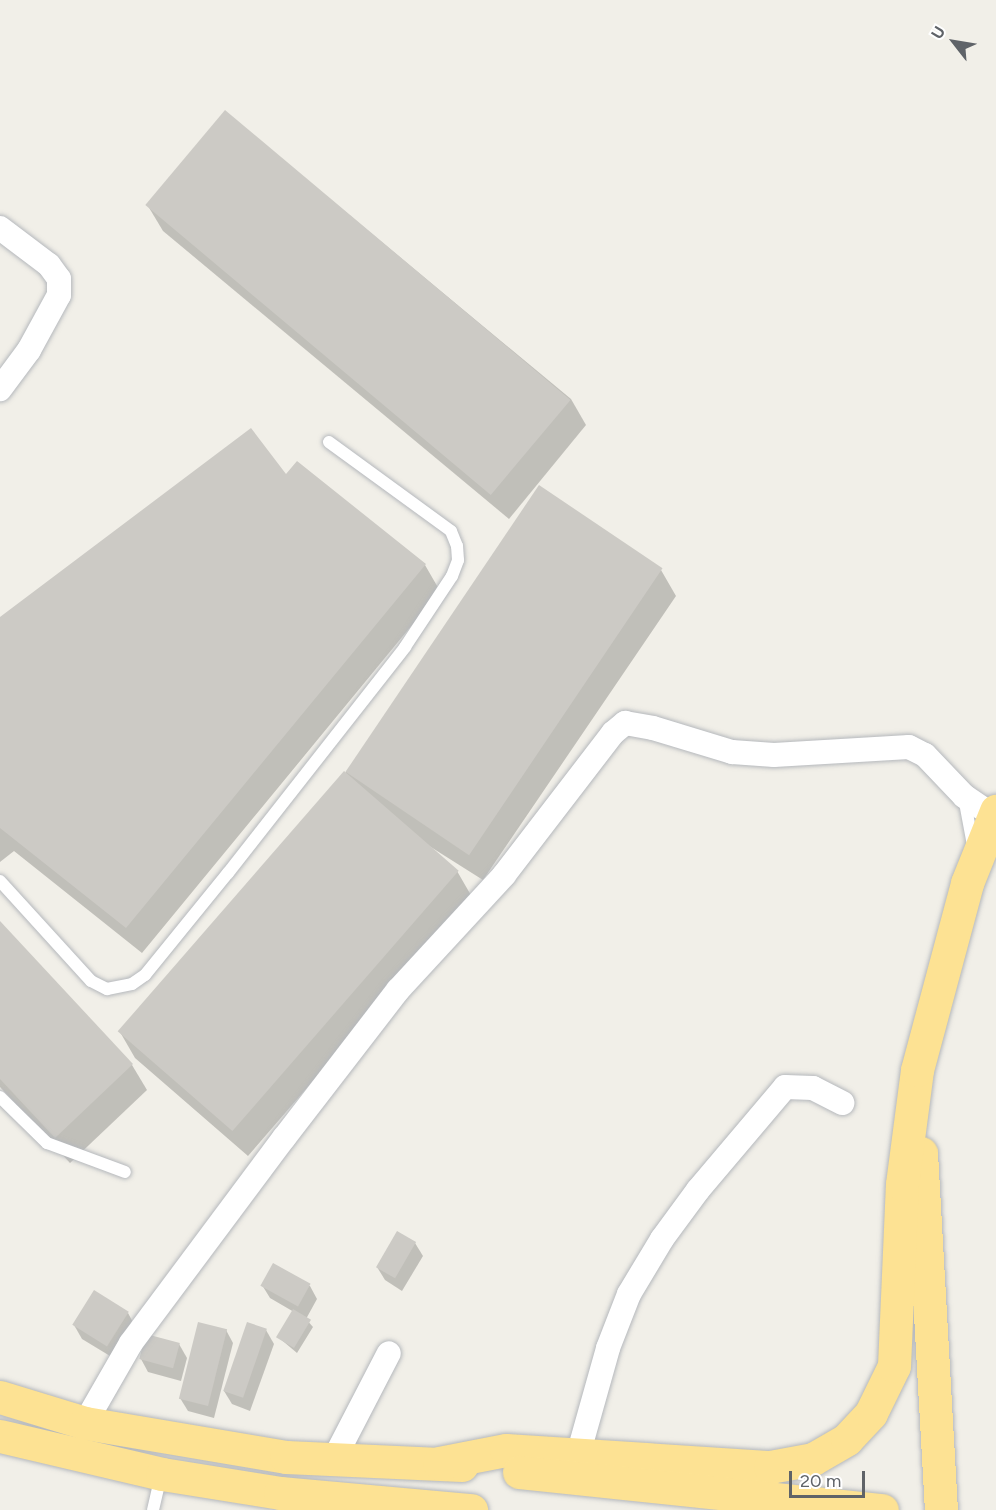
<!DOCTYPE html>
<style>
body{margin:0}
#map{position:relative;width:996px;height:1510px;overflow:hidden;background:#f1efe8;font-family:Figtree,sans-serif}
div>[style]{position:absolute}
.shadow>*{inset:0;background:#0003}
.building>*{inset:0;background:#cccac5;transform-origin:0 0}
.roads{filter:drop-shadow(0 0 2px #b5b8bc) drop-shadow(0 0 2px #b5b8bc)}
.lane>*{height:12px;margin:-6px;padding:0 6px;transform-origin:6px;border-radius:6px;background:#fff}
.street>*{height:24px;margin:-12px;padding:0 12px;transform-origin:12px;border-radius:12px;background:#fff}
.highway>*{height:33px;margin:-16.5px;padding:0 16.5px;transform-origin:16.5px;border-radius:16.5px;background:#fde293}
span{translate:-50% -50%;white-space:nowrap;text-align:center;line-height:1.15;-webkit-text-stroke:4.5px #fff;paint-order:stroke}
.north{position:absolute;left:924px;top:12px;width:60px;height:60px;-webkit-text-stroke:4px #fff;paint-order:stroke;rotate:301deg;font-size:16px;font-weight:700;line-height:24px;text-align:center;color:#5f6368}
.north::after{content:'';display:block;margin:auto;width:21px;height:27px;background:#5f6368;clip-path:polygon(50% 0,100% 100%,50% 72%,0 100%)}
.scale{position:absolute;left:789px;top:1471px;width:76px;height:27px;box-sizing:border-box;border:3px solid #5f6368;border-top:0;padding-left:8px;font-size:18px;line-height:21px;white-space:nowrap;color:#5f6368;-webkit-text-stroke:4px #fff;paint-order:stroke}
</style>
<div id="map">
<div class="shadow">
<i style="clip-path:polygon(225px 112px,571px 399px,586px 425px,509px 519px,163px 231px,148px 206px)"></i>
<i style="clip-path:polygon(286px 477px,425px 565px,440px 591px,142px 953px,14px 851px,0 862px,0 618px)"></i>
<i style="clip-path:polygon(661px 570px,676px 596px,483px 880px,426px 844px,457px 871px,472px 897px,248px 1156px,135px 1058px,120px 1032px,346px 772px)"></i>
<i style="clip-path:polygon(0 923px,132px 1065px,147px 1090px,70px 1163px,0 1087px)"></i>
<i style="clip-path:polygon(398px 1233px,415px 1243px,423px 1256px,402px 1291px,385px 1280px,377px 1267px)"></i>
<i style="clip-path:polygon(262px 1285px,310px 1286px,317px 1299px,306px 1319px,313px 1327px,297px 1353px,278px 1337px,294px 1312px,270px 1298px)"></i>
<i style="clip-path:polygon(128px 1313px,135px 1326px,115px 1359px,82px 1339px,74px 1325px)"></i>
<i style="clip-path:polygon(226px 1330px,233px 1343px,214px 1418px,188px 1411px,180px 1398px)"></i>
<i style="clip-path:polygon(266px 1330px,274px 1344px,250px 1411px,232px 1404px,224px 1391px)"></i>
<i style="clip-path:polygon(179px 1344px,187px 1358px,181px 1381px,148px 1372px,141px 1359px)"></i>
</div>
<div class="building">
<i style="left:225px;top:110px;width:451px;height:124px;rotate:40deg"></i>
<i style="clip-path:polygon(251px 428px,286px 474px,297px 461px,426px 564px,126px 928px,0 828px,0 617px)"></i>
<i style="left:539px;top:485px;width:149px;height:346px;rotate:34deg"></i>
<i style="left:344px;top:771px;width:152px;height:345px;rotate:41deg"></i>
<i style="clip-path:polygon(0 921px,133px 1064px,55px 1138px,0 1079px)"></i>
<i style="left:397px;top:1231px;width:22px;height:42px;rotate:30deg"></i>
<i style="left:273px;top:1263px;width:43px;height:26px;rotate:29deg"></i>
<i style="left:94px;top:1290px;width:41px;height:41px;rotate:32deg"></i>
<i style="left:293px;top:1309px;width:21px;height:33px;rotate:31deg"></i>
<i style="left:198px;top:1322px;width:30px;height:79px;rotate:14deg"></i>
<i style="left:247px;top:1322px;width:21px;height:73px;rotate:19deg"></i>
<i style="left:146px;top:1334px;width:35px;height:26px;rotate:15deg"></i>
</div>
<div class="roads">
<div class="lane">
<i style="left:964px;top:797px;width:49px;rotate:79.4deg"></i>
<i style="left:0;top:881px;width:135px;rotate:47.7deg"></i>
<i style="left:91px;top:981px;width:18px;rotate:27deg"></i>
<i style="left:107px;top:989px;width:25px;rotate:-11deg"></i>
<i style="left:132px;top:984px;width:16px;rotate:-35deg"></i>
<i style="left:145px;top:975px;width:132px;rotate:-50.9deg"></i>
<i style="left:228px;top:873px;width:287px;rotate:-51.9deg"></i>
<i style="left:405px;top:647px;width:85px;rotate:-56.5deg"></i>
<i style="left:452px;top:576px;width:17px;rotate:-69deg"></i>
<i style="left:458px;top:560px;width:14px;rotate:-94deg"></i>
<i style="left:457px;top:546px;width:16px;rotate:-112deg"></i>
<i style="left:451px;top:531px;width:151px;rotate:-143.9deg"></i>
<i style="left:0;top:1097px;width:66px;rotate:44.4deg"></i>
<i style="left:47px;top:1143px;width:83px;rotate:20.4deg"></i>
<i style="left:153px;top:1510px;width:36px;rotate:-77deg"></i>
</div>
<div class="street">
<i style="left:0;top:228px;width:61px;rotate:37.1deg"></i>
<i style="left:49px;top:265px;width:17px;rotate:54deg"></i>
<i style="left:59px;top:279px;width:16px;rotate:90deg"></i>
<i style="left:59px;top:295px;width:63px;rotate:118.6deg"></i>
<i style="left:29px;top:350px;width:49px;rotate:126.6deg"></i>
<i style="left:85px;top:1423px;width:92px;rotate:-60.1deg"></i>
<i style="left:131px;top:1343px;width:256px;rotate:-53.3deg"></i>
<i style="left:284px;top:1138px;width:187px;rotate:-52.4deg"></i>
<i style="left:398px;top:990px;width:156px;rotate:-47.3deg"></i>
<i style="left:504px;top:875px;width:179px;rotate:-52.5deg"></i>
<i style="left:613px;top:733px;width:16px;rotate:-40deg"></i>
<i style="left:625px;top:723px;width:28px;rotate:10deg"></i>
<i style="left:653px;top:728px;width:83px;rotate:16.9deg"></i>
<i style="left:732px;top:752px;width:42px;rotate:4.1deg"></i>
<i style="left:774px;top:755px;width:135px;rotate:-3.4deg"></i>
<i style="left:909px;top:747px;width:18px;rotate:27deg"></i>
<i style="left:925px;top:755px;width:57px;rotate:46.4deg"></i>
<i style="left:964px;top:796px;width:36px;rotate:34deg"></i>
<i style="left:578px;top:1455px;width:111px;rotate:-74.3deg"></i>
<i style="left:608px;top:1348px;width:58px;rotate:-68.7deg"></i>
<i style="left:629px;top:1294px;width:64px;rotate:-59deg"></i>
<i style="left:662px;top:1239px;width:61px;rotate:-53.7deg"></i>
<i style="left:698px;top:1190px;width:135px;rotate:-49.8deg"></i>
<i style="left:785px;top:1087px;width:28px;rotate:2deg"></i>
<i style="left:813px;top:1088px;width:33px;rotate:27deg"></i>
<i style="left:334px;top:1459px;width:119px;rotate:-62.6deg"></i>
</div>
<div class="highway">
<i style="left:921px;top:1153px;width:358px;rotate:86.8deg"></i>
<i style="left:0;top:1397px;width:89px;rotate:17deg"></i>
<i style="left:85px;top:1423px;width:204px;rotate:9.6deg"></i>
<i style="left:286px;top:1457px;width:176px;rotate:2.6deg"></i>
<i style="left:0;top:1436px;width:166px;rotate:13.2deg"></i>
<i style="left:162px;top:1474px;width:120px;rotate:9.1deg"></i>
<i style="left:280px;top:1493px;width:192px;rotate:5.1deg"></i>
<i style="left:439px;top:1463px;width:68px;rotate:-11deg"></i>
<i style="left:506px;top:1450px;width:265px;rotate:3.7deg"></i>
<i style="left:770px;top:1467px;width:44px;rotate:-10.5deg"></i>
<i style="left:813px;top:1459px;width:39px;rotate:-30deg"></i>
<i style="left:847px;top:1439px;width:35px;rotate:-47deg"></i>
<i style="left:871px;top:1413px;width:52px;rotate:-63.9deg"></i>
<i style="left:894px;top:1366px;width:182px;rotate:-87.5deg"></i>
<i style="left:902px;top:1184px;width:115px;rotate:-82.5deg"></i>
<i style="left:917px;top:1070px;width:194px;rotate:-75deg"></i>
<i style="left:967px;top:883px;width:78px;rotate:-68.1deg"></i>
<i style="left:519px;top:1472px;width:365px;rotate:6deg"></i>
</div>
</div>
<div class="north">U</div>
<div class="scale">20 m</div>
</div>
